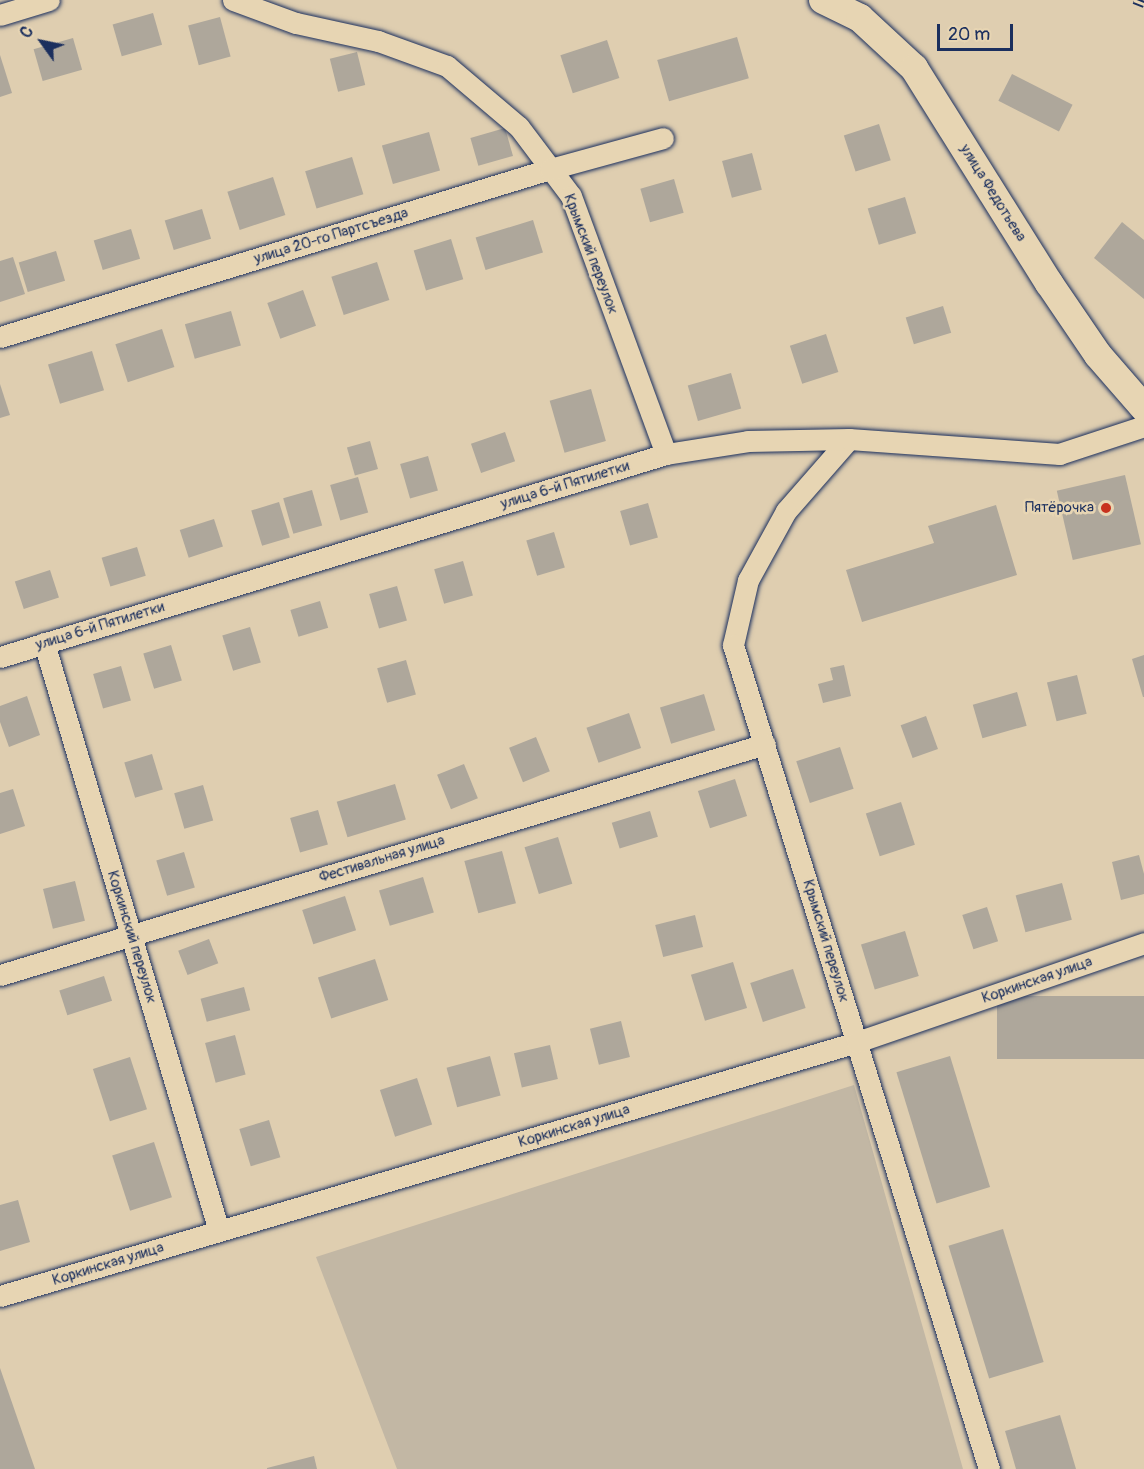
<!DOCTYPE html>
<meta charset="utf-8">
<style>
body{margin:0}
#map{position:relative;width:1144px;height:1469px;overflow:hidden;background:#dfceb0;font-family:Pangolin,sans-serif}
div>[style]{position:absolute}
.green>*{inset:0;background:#c2b7a4}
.building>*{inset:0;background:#aea79b;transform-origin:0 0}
.roads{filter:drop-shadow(0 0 2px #1b2f5e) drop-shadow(0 0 2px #1b2f5e)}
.minor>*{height:21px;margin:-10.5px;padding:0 10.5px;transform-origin:10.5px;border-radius:10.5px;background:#e7d5b3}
.secondary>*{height:28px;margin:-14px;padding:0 14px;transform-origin:14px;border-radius:14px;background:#e7d5b3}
.rail>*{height:7px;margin-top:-3.5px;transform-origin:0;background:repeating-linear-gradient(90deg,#e7d5b3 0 14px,#1b2f5e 0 28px);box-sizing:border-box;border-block:2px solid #1b2f5e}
.dots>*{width:16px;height:16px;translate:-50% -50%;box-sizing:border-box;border:3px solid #e7d5b3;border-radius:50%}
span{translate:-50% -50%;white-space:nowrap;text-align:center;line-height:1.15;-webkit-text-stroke:5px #e7d5b3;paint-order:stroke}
.street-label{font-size:15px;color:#1b2f5e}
.poi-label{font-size:15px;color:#1b2f5e}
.right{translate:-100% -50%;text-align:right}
.north{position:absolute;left:12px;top:12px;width:60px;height:60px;-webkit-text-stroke:4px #e7d5b3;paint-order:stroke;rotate:303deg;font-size:16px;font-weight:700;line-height:24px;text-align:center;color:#1b2f5e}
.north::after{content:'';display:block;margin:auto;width:21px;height:27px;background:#1b2f5e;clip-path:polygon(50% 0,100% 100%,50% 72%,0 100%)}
.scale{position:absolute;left:937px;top:24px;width:76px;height:27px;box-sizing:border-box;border:3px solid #1b2f5e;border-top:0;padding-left:8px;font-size:18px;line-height:21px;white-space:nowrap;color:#1b2f5e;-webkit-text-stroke:4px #e7d5b3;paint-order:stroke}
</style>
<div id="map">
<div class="green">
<i style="clip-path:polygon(854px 1085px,963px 1469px,397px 1469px,316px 1257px)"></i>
</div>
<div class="building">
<i style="left:153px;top:13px;width:33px;height:42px;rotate:74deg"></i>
<i style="left:220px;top:17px;width:41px;height:33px;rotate:75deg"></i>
<i style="left:737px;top:37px;width:43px;height:83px;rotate:74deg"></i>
<i style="left:73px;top:38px;width:33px;height:41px;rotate:74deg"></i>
<i style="left:607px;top:40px;width:40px;height:49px;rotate:72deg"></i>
<i style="left:357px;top:52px;width:34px;height:28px;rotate:76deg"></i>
<i style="clip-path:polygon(0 55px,12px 93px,0 97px)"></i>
<i style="left:1012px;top:74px;width:68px;height:30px;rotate:27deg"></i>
<i style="left:879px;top:124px;width:38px;height:37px;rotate:72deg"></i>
<i style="left:505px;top:128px;width:29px;height:36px;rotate:74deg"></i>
<i style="left:429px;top:132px;width:40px;height:49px;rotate:74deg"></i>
<i style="left:752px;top:153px;width:38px;height:31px;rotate:75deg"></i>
<i style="left:352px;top:157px;width:39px;height:49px;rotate:73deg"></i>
<i style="left:273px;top:177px;width:40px;height:48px;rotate:72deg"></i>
<i style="left:674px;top:179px;width:35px;height:35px;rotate:74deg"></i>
<i style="left:905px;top:197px;width:38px;height:39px;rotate:73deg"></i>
<i style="left:202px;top:209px;width:31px;height:39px;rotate:73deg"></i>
<i style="left:533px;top:220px;width:34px;height:60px;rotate:73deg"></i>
<i style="clip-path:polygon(1122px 222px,1144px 240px,1144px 299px,1094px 258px)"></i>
<i style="left:131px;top:229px;width:31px;height:39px;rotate:73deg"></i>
<i style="left:451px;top:239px;width:42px;height:39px;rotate:73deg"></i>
<i style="left:56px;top:251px;width:31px;height:39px;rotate:73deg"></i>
<i style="clip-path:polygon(13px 257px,25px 294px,0 302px,0 261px)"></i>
<i style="left:377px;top:262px;width:40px;height:48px;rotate:72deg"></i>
<i style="left:303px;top:290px;width:38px;height:38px;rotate:70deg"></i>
<i style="left:943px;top:306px;width:28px;height:39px;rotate:73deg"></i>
<i style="left:231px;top:311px;width:36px;height:48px;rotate:74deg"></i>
<i style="left:162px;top:329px;width:40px;height:49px;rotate:72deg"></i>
<i style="left:826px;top:334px;width:40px;height:38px;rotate:72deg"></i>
<i style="left:92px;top:351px;width:41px;height:46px;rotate:73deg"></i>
<i style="left:731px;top:373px;width:37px;height:45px;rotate:74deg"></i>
<i style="clip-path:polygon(0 384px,10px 415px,0 418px)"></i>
<i style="left:591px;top:389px;width:54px;height:43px;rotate:74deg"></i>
<i style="left:505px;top:432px;width:31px;height:36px;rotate:71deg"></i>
<i style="left:370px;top:441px;width:29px;height:24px;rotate:74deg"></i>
<i style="left:428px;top:456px;width:36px;height:29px;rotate:74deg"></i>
<i style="left:1125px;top:475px;width:71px;height:70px;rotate:77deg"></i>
<i style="left:358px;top:477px;width:37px;height:29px;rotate:74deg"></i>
<i style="left:312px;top:490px;width:37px;height:30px;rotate:74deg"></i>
<i style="left:279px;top:502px;width:37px;height:29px;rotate:73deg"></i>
<i style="left:648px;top:503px;width:36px;height:29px;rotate:74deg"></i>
<i style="clip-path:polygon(996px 505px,1017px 575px,862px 622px,846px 570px,934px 543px,928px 526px)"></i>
<i style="left:214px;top:519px;width:29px;height:36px;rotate:72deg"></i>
<i style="left:554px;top:532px;width:37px;height:29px;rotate:73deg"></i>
<i style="left:137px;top:547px;width:30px;height:37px;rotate:73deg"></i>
<i style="left:463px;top:561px;width:36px;height:30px;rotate:74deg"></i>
<i style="left:50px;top:570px;width:29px;height:37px;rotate:72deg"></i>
<i style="left:397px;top:586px;width:36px;height:29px;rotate:74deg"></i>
<i style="left:320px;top:601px;width:28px;height:31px;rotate:73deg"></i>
<i style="left:250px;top:627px;width:37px;height:29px;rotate:73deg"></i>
<i style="left:171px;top:645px;width:37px;height:29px;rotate:73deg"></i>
<i style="clip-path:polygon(1144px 655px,1144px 697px,1143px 697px,1132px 659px)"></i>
<i style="left:406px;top:660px;width:36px;height:30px;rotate:74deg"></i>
<i style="clip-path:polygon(844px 665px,851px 696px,823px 703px,818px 684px,833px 680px,830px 668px)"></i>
<i style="left:121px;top:666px;width:36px;height:29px;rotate:74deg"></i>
<i style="left:1077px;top:675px;width:40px;height:31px;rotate:76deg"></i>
<i style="left:1017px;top:692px;width:35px;height:46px;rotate:74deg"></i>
<i style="left:704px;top:694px;width:38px;height:46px;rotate:73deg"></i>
<i style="clip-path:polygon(27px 696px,40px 735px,9px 747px,0 722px,0 706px)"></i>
<i style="left:629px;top:713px;width:37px;height:45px;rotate:71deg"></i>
<i style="left:926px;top:716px;width:35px;height:27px;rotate:70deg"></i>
<i style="left:536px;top:737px;width:37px;height:29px;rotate:68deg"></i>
<i style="left:840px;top:747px;width:44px;height:46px;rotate:72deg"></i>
<i style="left:152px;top:754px;width:37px;height:29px;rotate:73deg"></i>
<i style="left:464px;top:764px;width:37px;height:29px;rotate:68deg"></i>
<i style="left:735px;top:779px;width:39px;height:39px;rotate:72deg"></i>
<i style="left:395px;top:784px;width:37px;height:61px;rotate:73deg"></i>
<i style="left:203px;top:785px;width:37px;height:30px;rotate:74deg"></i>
<i style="clip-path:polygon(13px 789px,25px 826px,0 834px,0 793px)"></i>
<i style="left:901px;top:802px;width:45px;height:37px;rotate:72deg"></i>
<i style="left:318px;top:810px;width:36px;height:29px;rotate:74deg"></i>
<i style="left:650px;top:811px;width:27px;height:40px;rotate:73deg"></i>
<i style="left:558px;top:837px;width:49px;height:35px;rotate:73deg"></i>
<i style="left:502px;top:851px;width:54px;height:39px;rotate:75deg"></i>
<i style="left:184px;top:852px;width:37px;height:29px;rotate:73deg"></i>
<i style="clip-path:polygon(1139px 855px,1144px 874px,1144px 894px,1121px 900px,1112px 862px)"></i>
<i style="left:423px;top:877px;width:37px;height:46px;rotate:73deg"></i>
<i style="left:75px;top:881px;width:41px;height:33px;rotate:76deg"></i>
<i style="left:1062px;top:883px;width:38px;height:48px;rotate:75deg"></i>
<i style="left:345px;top:896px;width:36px;height:45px;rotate:72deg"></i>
<i style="left:987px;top:907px;width:36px;height:26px;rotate:72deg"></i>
<i style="left:695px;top:915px;width:33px;height:41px;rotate:76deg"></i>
<i style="left:905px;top:931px;width:47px;height:46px;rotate:73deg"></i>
<i style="left:209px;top:939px;width:26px;height:33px;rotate:69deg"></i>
<i style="left:375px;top:959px;width:43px;height:60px;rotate:72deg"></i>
<i style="left:733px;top:962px;width:48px;height:44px;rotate:73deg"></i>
<i style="left:793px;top:969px;width:41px;height:45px;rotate:72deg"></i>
<i style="left:104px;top:976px;width:26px;height:47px;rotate:72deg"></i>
<i style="left:244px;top:987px;width:24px;height:45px;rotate:75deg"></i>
<i style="left:1144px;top:996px;width:63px;height:147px;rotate:90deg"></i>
<i style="left:621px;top:1021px;width:37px;height:32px;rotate:76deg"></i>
<i style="left:235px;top:1035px;width:41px;height:31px;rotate:75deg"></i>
<i style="left:550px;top:1045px;width:35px;height:37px;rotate:77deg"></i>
<i style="left:490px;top:1056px;width:41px;height:45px;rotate:75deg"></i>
<i style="left:950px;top:1056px;width:137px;height:56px;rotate:73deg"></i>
<i style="left:130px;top:1057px;width:55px;height:39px;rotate:72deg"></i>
<i style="left:417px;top:1078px;width:49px;height:39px;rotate:72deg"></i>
<i style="left:269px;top:1120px;width:39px;height:31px;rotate:73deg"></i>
<i style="left:154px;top:1142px;width:58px;height:44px;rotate:72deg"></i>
<i style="clip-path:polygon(18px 1200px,30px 1242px,0 1251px,0 1205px)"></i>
<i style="left:1003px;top:1229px;width:139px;height:57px;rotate:73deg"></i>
<i style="clip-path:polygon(0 1368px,35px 1469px,0 1469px)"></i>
<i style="clip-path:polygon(1060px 1415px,1076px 1469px,1016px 1469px,1005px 1431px)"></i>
<i style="clip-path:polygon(314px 1456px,317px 1469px,267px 1469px,267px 1468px)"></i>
</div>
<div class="roads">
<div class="minor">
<i style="left:233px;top:0;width:67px;rotate:20.1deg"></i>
<i style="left:296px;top:23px;width:84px;rotate:12.4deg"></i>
<i style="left:378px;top:41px;width:73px;rotate:19.9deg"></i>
<i style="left:447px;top:66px;width:94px;rotate:40.3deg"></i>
<i style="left:519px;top:127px;width:86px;rotate:53deg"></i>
<i style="left:571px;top:196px;width:275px;rotate:69.8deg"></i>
<i style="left:0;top:15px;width:51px;rotate:-17deg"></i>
<i style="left:0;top:337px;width:575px;rotate:-16.99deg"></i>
<i style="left:550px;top:169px;width:117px;rotate:-15.3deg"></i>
<i style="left:849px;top:439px;width:96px;rotate:131.2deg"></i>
<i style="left:786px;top:511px;width:79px;rotate:118.8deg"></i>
<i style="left:748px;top:580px;width:67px;rotate:103deg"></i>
<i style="left:733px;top:645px;width:863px;rotate:72.74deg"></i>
<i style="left:44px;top:643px;width:613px;rotate:73.43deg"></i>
<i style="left:0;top:657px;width:696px;rotate:-16.95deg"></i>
<i style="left:666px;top:454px;width:83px;rotate:-9deg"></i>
<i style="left:748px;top:441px;width:101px;rotate:-1.1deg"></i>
<i style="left:849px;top:439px;width:211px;rotate:4.1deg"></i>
<i style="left:1059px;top:454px;width:89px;rotate:-18.2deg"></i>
<i style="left:0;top:975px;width:799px;rotate:-16.8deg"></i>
<i style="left:0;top:1296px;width:894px;rotate:-16.51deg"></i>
<i style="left:857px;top:1042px;width:304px;rotate:-19deg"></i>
</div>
<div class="secondary">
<i style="left:823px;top:0;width:41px;rotate:25.9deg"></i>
<i style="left:860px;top:18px;width:74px;rotate:42.8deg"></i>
<i style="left:914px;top:68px;width:254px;rotate:57.9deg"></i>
<i style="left:1049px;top:283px;width:87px;rotate:55.8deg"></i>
<i style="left:1098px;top:355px;width:70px;rotate:49deg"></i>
</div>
</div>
<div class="rail">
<i style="left:1134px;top:0;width:11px;rotate:22deg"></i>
</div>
<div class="dots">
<i style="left:1106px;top:508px;background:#c8321e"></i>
</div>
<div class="street-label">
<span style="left:993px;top:193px;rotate:58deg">улица Федотьева</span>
<span style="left:331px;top:236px;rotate:-17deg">улица 20-го Партсъезда</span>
<span style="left:591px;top:254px;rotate:69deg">Крымский переулок</span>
<span style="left:565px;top:485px;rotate:-17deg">улица 6-й Пятилетки</span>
<span style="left:100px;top:626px;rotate:-17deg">улица 6-й Пятилетки</span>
<span style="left:382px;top:859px;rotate:-17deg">Фестивальная улица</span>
<span style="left:132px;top:937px;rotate:73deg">Коркинский переулок</span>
<span style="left:826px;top:941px;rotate:73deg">Крымский переулок</span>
<span style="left:1037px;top:980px;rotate:-19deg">Коркинская улица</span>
<span style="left:574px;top:1126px;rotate:-17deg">Коркинская улица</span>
<span style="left:108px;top:1264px;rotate:-17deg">Коркинская улица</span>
</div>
<div class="poi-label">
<span class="right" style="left:1094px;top:508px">Пятёрочка</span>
</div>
<div class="north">С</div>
<div class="scale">20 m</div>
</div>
